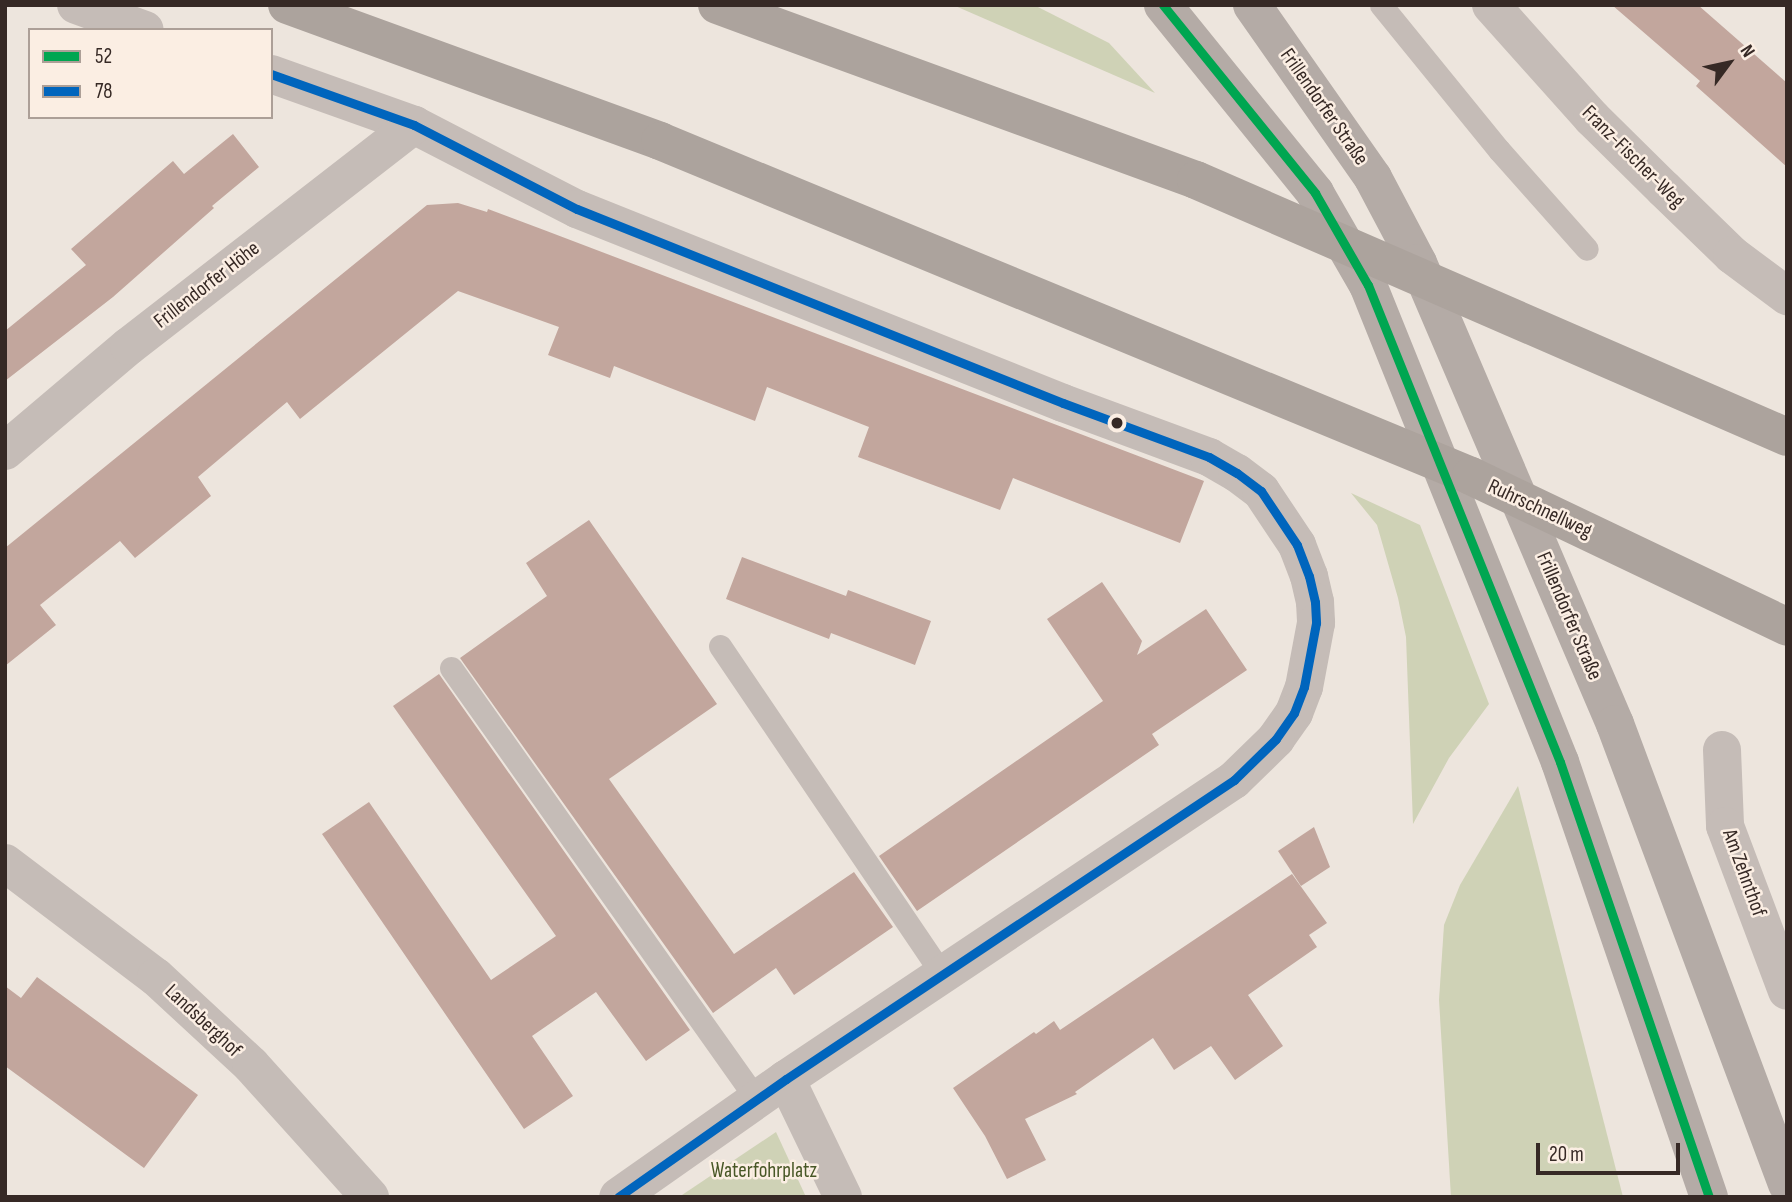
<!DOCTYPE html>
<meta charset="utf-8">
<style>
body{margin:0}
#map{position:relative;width:1792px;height:1202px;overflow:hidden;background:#ede5dd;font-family:"Sofia Sans Condensed",sans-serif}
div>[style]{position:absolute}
.green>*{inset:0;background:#cfd2b6}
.building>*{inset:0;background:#c2a69d}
.lane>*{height:23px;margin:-11.5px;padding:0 11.5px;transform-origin:11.5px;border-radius:11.5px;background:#c5bcb7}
.street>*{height:38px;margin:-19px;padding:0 19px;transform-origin:19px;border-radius:19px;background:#c5bcb7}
.primary>*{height:38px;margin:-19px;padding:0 19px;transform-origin:19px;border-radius:19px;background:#b4aba6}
.highway>*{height:38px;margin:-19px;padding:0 19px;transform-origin:19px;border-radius:19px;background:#aca39d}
.bus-1>*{height:9px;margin:-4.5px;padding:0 4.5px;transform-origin:4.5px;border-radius:4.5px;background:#00a651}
.bus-2>*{height:9px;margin:-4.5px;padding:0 4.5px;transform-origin:4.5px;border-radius:4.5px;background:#0065bd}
.dots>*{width:19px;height:19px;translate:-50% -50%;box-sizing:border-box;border:4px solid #fbeee3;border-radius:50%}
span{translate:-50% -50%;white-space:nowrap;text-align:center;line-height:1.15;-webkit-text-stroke:5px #fbeee3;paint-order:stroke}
.street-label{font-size:21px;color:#362925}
.park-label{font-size:21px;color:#485726}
.frame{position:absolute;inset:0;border:7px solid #362925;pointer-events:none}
.legend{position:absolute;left:28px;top:28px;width:245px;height:91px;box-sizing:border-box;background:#fbeee3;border:2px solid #ac9f97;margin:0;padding:9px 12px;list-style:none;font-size:21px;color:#362925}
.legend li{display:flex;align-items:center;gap:14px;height:35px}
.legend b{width:35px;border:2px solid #ac9f97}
.north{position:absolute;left:1694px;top:28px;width:70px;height:70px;-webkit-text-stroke:5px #fbeee3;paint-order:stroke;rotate:57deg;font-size:19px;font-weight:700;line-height:28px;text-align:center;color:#362925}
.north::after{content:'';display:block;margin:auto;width:24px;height:32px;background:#362925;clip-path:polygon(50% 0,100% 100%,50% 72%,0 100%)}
.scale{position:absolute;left:1536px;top:1143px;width:144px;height:32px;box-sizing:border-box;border:4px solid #362925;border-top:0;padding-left:9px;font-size:21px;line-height:24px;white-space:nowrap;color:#362925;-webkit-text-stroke:5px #fbeee3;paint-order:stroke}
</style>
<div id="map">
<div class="green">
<i style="clip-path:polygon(953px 5px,1034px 5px,1109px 43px,1155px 93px)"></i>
<i style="clip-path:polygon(1351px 493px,1420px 525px,1489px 704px,1449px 758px,1413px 824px,1406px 637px,1398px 598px,1377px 525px)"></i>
<i style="clip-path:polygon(1518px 786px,1623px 1197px,1451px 1197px,1439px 1000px,1444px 925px,1460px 885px)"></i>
<i style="clip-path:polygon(776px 1132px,806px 1197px,679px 1197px)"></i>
</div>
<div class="building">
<i style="clip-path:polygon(1612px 5px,1698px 5px,1787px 83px,1787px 167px,1696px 86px,1700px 81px)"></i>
<i style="clip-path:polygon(233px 134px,259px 167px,212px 206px,214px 208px,113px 297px,5px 381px,5px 331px,86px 265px,71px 249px,173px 161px,184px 174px)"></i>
<i style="clip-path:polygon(458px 203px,487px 212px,488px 209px,544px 230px,1204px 481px,1180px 543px,1013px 478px,1000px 510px,885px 467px,858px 457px,869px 427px,767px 387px,755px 421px,614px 366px,610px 378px,548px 355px,559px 327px,458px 291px,300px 419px,287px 402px,198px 477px,211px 496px,135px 558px,120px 541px,40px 605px,56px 625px,5px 666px,5px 548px,427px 205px)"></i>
<i style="clip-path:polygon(589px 520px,717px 704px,609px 779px,734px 954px,854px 872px,893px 927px,794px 995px,776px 968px,713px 1013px,460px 658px,547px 596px,526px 563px)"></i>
<i style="clip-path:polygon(742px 557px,846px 596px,848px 590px,931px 621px,915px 665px,831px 633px,829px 639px,726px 599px)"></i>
<i style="clip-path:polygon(1102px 582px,1142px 641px,1137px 655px,1206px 609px,1247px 670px,1152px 734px,1159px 745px,917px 911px,879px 856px,1103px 701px,1047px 619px)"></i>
<i style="clip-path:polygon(439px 674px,690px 1030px,646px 1061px,596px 992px,532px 1036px,573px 1096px,524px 1129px,322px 834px,369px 802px,491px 980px,556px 936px,393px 706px)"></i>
<i style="clip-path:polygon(1314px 827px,1330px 867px,1301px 886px,1278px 851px)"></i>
<i style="clip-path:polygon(1292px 874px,1327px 923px,1309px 935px,1317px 947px,1248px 995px,1283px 1046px,1235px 1080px,1211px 1046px,1174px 1070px,1153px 1038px,1075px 1092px,1077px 1094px,1025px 1119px,1046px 1160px,1007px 1179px,985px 1136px,953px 1088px,1034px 1032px,1036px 1034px,1054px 1021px,1060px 1030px)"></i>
<i style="clip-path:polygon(37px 977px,198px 1095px,144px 1168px,5px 1066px,5px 986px,21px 998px)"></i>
</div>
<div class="lane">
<i style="left:1381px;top:5px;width:187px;rotate:50.9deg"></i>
<i style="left:1499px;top:150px;width:132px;rotate:48.4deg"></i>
<i style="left:720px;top:646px;width:397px;rotate:55.9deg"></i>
<i style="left:451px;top:668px;width:529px;rotate:54.69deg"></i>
</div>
<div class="street">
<i style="left:76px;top:5px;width:73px;rotate:19.9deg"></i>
<i style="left:1491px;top:5px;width:152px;rotate:48.2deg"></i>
<i style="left:1592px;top:118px;width:101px;rotate:44.6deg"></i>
<i style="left:1664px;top:189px;width:95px;rotate:44.1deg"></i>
<i style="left:1732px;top:255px;width:69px;rotate:36.7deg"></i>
<i style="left:271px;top:74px;width:152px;rotate:19.6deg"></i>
<i style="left:414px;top:125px;width:183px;rotate:27.3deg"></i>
<i style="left:577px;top:209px;width:523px;rotate:21.76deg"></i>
<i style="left:1063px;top:403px;width:156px;rotate:20.3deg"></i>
<i style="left:1209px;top:457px;width:32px;rotate:30deg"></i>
<i style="left:1237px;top:473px;width:30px;rotate:37deg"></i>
<i style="left:1261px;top:491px;width:65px;rotate:56.3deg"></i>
<i style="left:1297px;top:545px;width:33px;rotate:69deg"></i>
<i style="left:1309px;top:576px;width:27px;rotate:77deg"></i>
<i style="left:1315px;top:602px;width:21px;rotate:87deg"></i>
<i style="left:1316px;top:623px;width:65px;rotate:100.6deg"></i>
<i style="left:1304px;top:687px;width:28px;rotate:111deg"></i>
<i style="left:1294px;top:713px;width:32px;rotate:125deg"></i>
<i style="left:1276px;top:739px;width:59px;rotate:135.7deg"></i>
<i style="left:1234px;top:780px;width:539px;rotate:146.28deg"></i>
<i style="left:786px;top:1079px;width:205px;rotate:144.9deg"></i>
<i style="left:5px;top:451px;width:162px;rotate:-40.3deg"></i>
<i style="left:129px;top:346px;width:361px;rotate:-37.8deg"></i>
<i style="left:1722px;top:750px;width:76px;rotate:87.7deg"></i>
<i style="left:1725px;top:826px;width:176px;rotate:69.4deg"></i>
<i style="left:5px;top:863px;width:189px;rotate:37.1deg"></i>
<i style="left:156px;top:977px;width:129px;rotate:42.8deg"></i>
<i style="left:251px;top:1065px;width:178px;rotate:48deg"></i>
<i style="left:786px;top:1079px;width:131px;rotate:64.2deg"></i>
</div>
<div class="primary">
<i style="left:1163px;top:5px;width:242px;rotate:51deg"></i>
<i style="left:1315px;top:193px;width:106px;rotate:60.1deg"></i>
<i style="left:1368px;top:285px;width:514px;rotate:68.07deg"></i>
<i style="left:1560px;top:762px;width:460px;rotate:71.1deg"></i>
<i style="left:1252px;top:5px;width:211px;rotate:55deg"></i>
<i style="left:1373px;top:178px;width:96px;rotate:62.1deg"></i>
<i style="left:1418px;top:263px;width:501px;rotate:66.86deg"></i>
<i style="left:1615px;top:724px;width:491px;rotate:69.5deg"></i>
</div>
<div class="highway">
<i style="left:287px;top:5px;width:397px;rotate:20deg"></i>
<i style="left:660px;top:141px;width:877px;rotate:22.44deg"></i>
<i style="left:1471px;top:476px;width:350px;rotate:25.5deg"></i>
<i style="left:717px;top:5px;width:510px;rotate:20.07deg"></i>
<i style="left:1196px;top:180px;width:644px;rotate:23.5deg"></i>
</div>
<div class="bus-1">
<i style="left:1163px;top:5px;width:242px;rotate:51deg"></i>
<i style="left:1315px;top:193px;width:106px;rotate:60.1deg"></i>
<i style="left:1368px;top:285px;width:514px;rotate:68.07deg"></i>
<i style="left:1560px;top:762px;width:460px;rotate:71.1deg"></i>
</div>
<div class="bus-2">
<i style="left:271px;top:74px;width:152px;rotate:19.6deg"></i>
<i style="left:414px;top:125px;width:183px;rotate:27.3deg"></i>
<i style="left:577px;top:209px;width:523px;rotate:21.76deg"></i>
<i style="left:1063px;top:403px;width:156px;rotate:20.3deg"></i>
<i style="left:1209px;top:457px;width:32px;rotate:30deg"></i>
<i style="left:1237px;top:473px;width:30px;rotate:37deg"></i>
<i style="left:1261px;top:491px;width:65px;rotate:56.3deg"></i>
<i style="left:1297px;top:545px;width:33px;rotate:69deg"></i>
<i style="left:1309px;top:576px;width:27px;rotate:77deg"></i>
<i style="left:1315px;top:602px;width:21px;rotate:87deg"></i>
<i style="left:1316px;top:623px;width:65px;rotate:100.6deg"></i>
<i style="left:1304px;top:687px;width:28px;rotate:111deg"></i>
<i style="left:1294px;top:713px;width:32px;rotate:125deg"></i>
<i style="left:1276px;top:739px;width:59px;rotate:135.7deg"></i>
<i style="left:1234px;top:780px;width:539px;rotate:146.28deg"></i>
<i style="left:786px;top:1079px;width:205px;rotate:144.9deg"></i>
</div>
<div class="dots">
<i style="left:1117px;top:423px;background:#362925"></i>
</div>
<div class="street-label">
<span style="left:1324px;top:107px;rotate:55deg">Frillendorfer Straße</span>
<span style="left:1633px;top:157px;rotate:45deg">Franz-Fischer-Weg</span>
<span style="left:207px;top:285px;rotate:-38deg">Frillendorfer Höhe</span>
<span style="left:1540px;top:509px;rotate:25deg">Ruhrschnellweg</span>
<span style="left:1569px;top:616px;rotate:67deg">Frillendorfer Straße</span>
<span style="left:1744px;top:873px;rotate:70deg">Am Zehnthof</span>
<span style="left:203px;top:1021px;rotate:43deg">Landsberghof</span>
</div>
<div class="park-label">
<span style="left:764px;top:1171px">Waterfohrplatz</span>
</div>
<div class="frame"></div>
<ul class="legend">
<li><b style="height:9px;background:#00a651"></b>52</li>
<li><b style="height:9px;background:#0065bd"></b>78</li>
</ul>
<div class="north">N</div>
<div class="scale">20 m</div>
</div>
